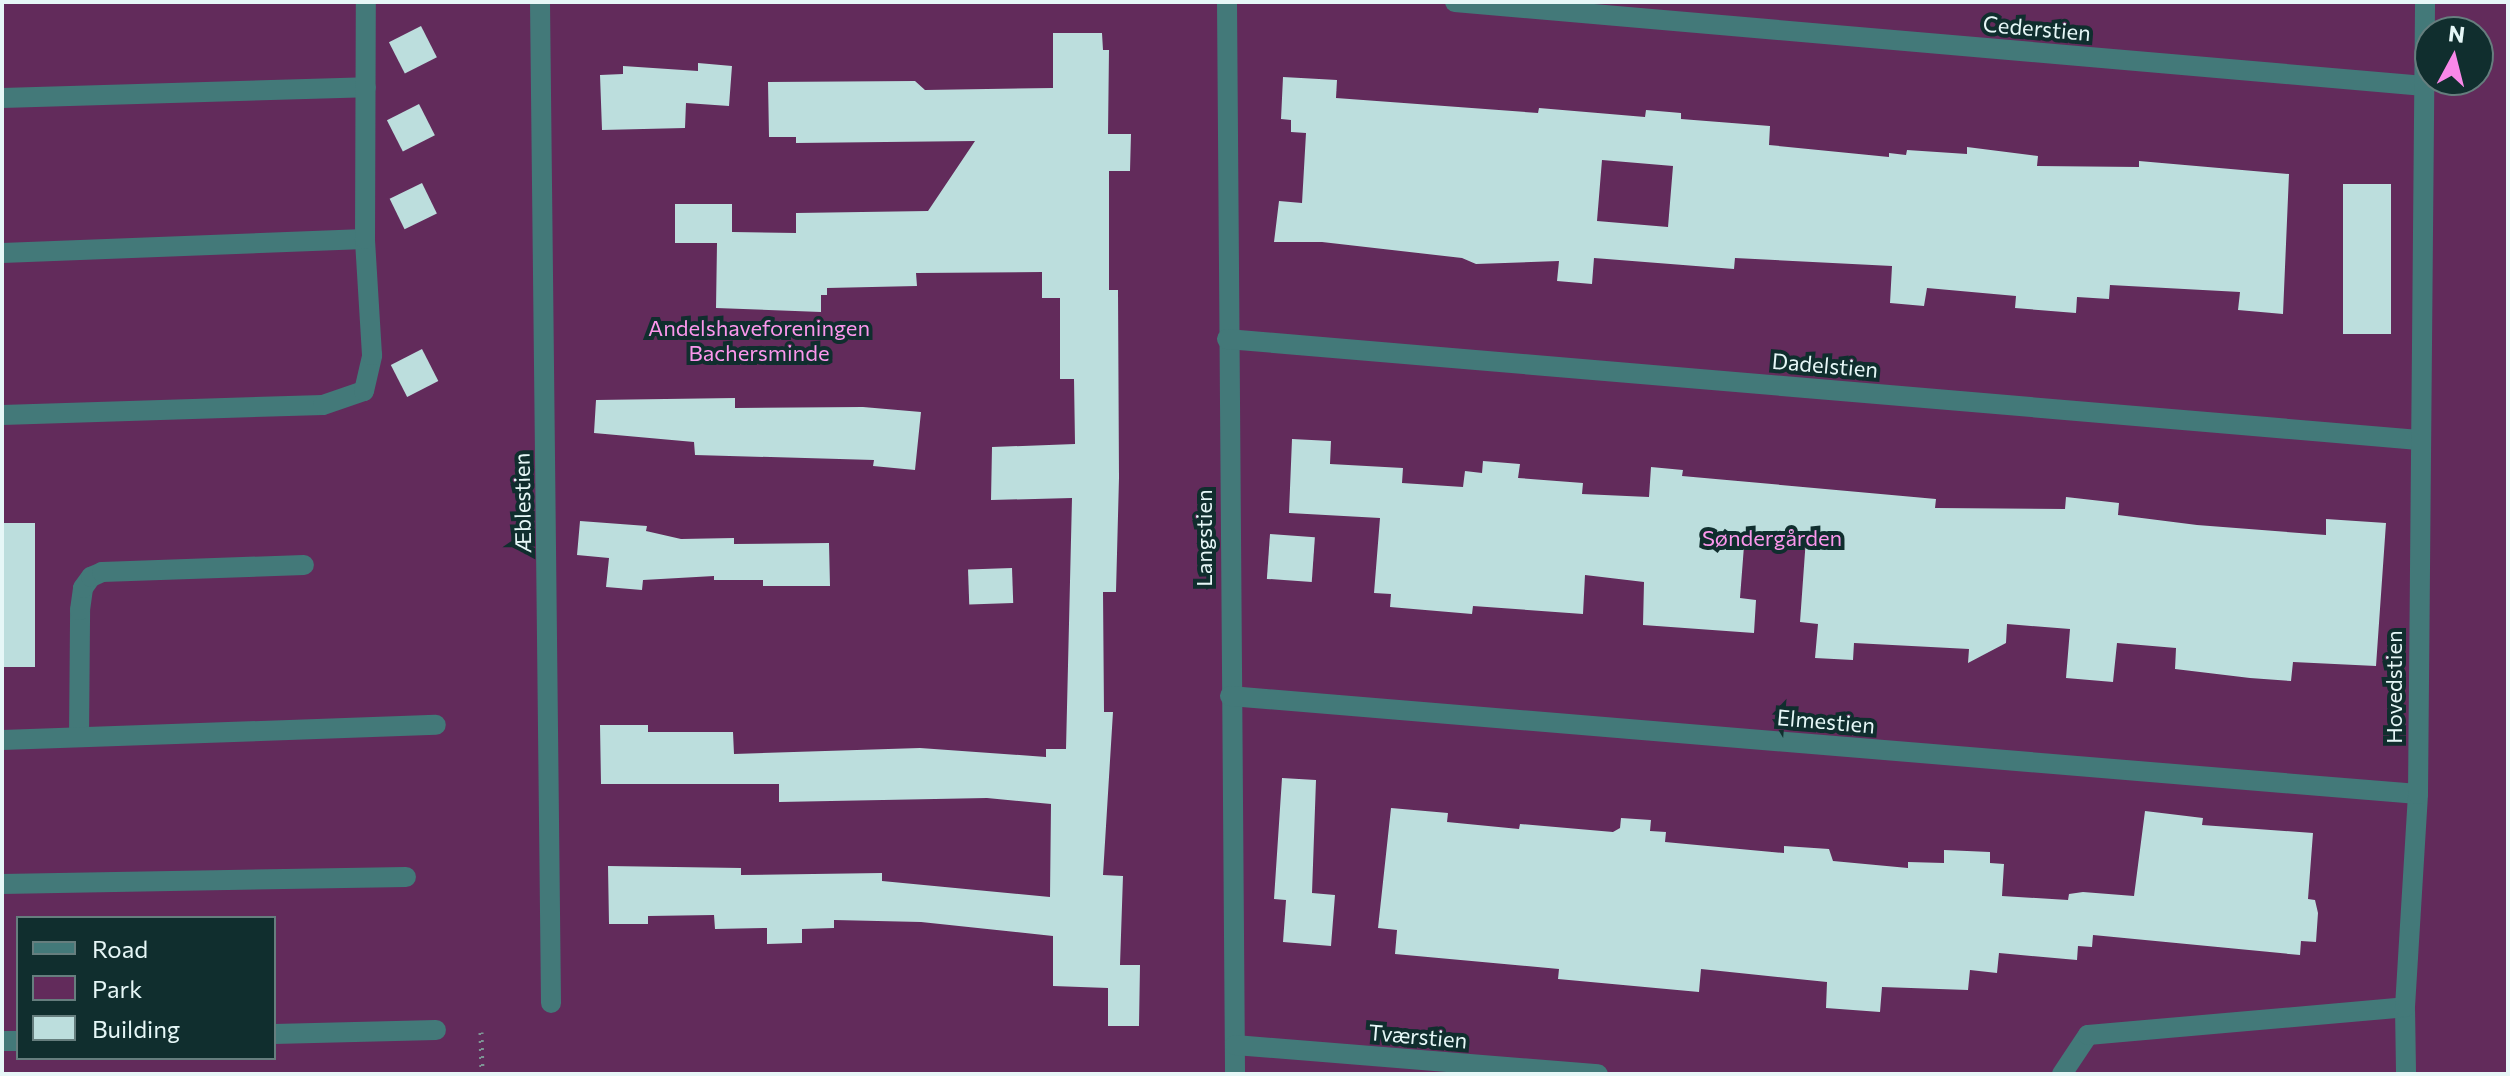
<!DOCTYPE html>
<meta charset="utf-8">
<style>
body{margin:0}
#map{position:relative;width:2510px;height:1076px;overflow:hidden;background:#102e2e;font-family:Commissioner,sans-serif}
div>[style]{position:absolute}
.green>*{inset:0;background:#622b5b}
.building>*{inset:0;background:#bcdedd;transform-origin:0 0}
.path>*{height:5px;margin-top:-2.5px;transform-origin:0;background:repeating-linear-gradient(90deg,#7d9494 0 2px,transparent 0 8px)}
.minor>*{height:20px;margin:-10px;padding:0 10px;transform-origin:10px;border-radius:10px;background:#437979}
span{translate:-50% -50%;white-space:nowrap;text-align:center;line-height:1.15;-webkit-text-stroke:8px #102e2e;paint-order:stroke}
.street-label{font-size:22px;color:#e6f7f7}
.park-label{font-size:22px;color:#fb97ec}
.frame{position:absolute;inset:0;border:4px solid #e6f7f7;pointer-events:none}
.legend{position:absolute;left:16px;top:916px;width:260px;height:144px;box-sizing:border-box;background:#102e2e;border:2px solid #667e7e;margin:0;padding:10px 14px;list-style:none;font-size:24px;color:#e6f7f7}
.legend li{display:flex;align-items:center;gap:16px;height:40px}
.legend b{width:40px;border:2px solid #667e7e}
.north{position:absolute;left:2414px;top:16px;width:80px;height:80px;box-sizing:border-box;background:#102e2e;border:2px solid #667e7e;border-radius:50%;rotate:7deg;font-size:22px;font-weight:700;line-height:32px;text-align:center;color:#e6f7f7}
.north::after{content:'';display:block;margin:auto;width:28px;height:36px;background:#f988e9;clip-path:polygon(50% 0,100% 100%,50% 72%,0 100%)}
</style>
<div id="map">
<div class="green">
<i style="clip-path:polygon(evenodd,2px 2px,2508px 2px,2508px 1074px,2px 1074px,2px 2px,2430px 32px,2478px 32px,2478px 80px,2430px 80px,2430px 32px,2px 2px,18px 918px,274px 918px,274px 1058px,18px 1058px,18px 918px)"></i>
</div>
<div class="building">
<i style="left:421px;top:26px;width:35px;height:36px;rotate:63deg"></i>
<i style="clip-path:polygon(1053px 33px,1102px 33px,1103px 50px,1109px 50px,1108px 134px,1131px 134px,1130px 171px,1109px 171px,1109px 290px,1118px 290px,1119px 478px,1116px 592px,1103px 592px,1104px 712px,1113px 712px,1103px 875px,1123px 876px,1120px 965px,1140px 965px,1139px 1026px,1108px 1026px,1108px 988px,1053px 986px,1053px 936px,921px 922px,834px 920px,834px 928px,802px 929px,802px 943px,767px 944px,767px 928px,715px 929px,714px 915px,648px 916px,648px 924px,609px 924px,608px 866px,741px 868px,741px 875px,882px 873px,882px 881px,1050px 897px,1051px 804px,987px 798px,779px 802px,779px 784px,601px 784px,600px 725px,648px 725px,648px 732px,733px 732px,734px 754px,920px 748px,1046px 757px,1046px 749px,1066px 749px,1072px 498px,991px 500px,992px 447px,1075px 444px,1074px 379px,1060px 379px,1060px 298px,1042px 298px,1042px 272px,916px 273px,917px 286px,827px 288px,827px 295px,821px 295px,821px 312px,716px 308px,717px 243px,675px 243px,675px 204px,732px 204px,732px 232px,796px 233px,796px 213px,928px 211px,975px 141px,796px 143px,796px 137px,769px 137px,768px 82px,915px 81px,925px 90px,1053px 88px)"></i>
<i style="clip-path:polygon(698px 63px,732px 66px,729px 106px,686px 103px,685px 128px,602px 130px,600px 75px,623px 74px,623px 66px,698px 71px)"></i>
<i style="clip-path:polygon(evenodd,1283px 77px,1337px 80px,1336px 98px,1538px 113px,1539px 108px,1645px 117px,1646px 110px,1681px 113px,1681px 119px,1770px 126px,1769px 145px,1889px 157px,1889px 153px,1906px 155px,1907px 150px,1967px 154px,1967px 147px,2038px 156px,2037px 166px,2139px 167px,2139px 161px,2289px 174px,2283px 314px,2238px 310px,2240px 292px,2110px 285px,2109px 299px,2077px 297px,2076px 313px,2015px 308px,2016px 296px,1927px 288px,1924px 306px,1890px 303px,1892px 266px,1735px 258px,1734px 269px,1594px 258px,1592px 284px,1557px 281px,1559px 261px,1476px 264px,1462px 258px,1322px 242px,1274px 242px,1279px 201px,1302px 203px,1306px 133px,1291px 132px,1291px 120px,1281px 119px,1283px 77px,1602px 160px,1673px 166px,1668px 227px,1597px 221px,1602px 160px)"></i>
<i style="left:419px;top:104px;width:35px;height:36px;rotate:63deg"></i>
<i style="left:422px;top:183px;width:34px;height:36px;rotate:64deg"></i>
<i style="left:2343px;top:184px;width:48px;height:150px"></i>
<i style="left:422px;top:349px;width:36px;height:35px;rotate:63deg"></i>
<i style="clip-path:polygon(735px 398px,735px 408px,863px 407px,921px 412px,915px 470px,873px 466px,874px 460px,695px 455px,694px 442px,594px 433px,596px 400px)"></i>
<i style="clip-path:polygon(1292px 439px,1331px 441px,1330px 464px,1403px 468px,1402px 483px,1463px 487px,1465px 471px,1482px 473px,1483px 461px,1520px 464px,1518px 478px,1583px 483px,1582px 494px,1649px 497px,1651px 467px,1683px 470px,1682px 476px,1936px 499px,1935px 508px,2065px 509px,2066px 497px,2119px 503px,2118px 515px,2197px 525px,2326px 535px,2326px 519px,2386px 523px,2376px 666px,2293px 662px,2291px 681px,2250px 678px,2175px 669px,2176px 648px,2117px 643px,2113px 682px,2066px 678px,2070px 629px,2007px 624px,2006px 643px,1968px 663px,1969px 649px,1854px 643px,1853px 660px,1815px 658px,1818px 624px,1800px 622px,1806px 538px,1745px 533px,1740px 598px,1756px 600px,1754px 633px,1643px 625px,1644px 582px,1585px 575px,1583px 614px,1473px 606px,1472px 614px,1390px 607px,1391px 594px,1374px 593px,1380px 518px,1289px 513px)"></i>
<i style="clip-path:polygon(580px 521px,647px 526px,646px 531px,681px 539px,734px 538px,734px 544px,829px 543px,830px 586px,763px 586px,763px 580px,714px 580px,714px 576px,643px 580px,642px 590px,606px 587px,609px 558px,577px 555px)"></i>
<i style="left:2px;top:523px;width:33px;height:144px"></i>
<i style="left:1270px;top:534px;width:45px;height:45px;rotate:4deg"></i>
<i style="left:1012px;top:568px;width:35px;height:44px;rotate:88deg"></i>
<i style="clip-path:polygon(1282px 778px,1316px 780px,1312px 893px,1335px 895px,1331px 946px,1283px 942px,1286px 900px,1274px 899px)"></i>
<i style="clip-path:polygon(1391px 808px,1448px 813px,1447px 822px,1519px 829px,1520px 824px,1613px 832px,1620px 828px,1621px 818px,1651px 820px,1650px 831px,1666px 832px,1665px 842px,1784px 853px,1784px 846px,1829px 849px,1833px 861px,1908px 868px,1908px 862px,1944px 863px,1944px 850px,1990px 852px,1990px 863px,2004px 864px,2002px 896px,2068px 900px,2069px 894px,2083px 892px,2134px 896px,2145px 811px,2203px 818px,2202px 825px,2313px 833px,2308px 899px,2315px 900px,2318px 913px,2316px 942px,2301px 941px,2300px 955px,2093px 935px,2092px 947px,2078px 946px,2077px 960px,1999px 953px,1997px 973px,1970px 970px,1968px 990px,1882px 987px,1880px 1012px,1826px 1008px,1827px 982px,1701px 969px,1699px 992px,1558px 979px,1559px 969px,1395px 954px,1397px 930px,1378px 928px)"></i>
</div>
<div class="path">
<i style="left:481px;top:1032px;width:42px;rotate:88.6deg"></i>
</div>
<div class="minor">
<i style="left:540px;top:2px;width:1001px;rotate:89.37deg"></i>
<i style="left:1227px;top:2px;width:1072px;rotate:89.57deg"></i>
<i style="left:1455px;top:2px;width:973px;rotate:4.95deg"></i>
<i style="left:2px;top:98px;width:364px;rotate:-1.7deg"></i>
<i style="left:2px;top:253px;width:363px;rotate:-2.2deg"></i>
<i style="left:1227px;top:339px;width:1196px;rotate:4.84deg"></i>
<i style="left:2px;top:415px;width:321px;rotate:-1.8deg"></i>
<i style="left:323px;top:405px;width:43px;rotate:-18.9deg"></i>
<i style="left:364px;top:391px;width:37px;rotate:-77deg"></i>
<i style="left:372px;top:355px;width:116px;rotate:-93.5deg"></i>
<i style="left:365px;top:239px;width:237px;rotate:-89.8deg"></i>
<i style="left:1230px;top:696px;width:1192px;rotate:4.72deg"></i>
<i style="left:79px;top:737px;width:127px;rotate:-89.5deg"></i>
<i style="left:80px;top:610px;width:22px;rotate:-82deg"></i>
<i style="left:83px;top:588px;width:14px;rotate:-54deg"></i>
<i style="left:91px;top:577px;width:12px;rotate:-24deg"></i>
<i style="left:102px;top:572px;width:202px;rotate:-2deg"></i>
<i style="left:2px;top:740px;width:434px;rotate:-2deg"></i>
<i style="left:2px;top:884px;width:404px;rotate:-1deg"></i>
<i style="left:2405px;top:1007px;width:67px;rotate:89.1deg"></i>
<i style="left:274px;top:1034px;width:162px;rotate:-1.4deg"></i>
<i style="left:2px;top:1041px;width:16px"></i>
<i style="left:1235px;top:1045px;width:364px;rotate:4.6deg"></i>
<i style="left:2062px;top:1074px;width:47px;rotate:-56.3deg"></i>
<i style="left:2088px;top:1035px;width:318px;rotate:-5deg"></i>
<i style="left:2405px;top:1007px;width:213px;rotate:-86.5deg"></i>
<i style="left:2418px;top:794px;width:792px;rotate:-89.49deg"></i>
</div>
<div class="street-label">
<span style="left:2037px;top:28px;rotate:5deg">Cederstien</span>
<span style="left:1825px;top:365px;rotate:5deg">Dadelstien</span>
<span style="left:522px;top:503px;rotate:-91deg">Æblestien</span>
<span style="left:1204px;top:538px;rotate:-90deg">Langstien</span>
<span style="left:2394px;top:687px;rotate:-90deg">Hovedstien</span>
<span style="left:1826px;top:721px;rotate:5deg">Elmestien</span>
<span style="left:1418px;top:1036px;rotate:5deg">Tværstien</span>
</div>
<div class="park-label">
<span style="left:759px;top:340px">Andelshaveforeningen<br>Bachersminde</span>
<span style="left:1772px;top:538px">Søndergården</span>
</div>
<div class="frame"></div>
<ul class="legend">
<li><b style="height:10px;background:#437979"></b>Road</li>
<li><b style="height:22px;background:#622b5b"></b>Park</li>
<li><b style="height:22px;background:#bcdedd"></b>Building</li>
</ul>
<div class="north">N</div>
</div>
